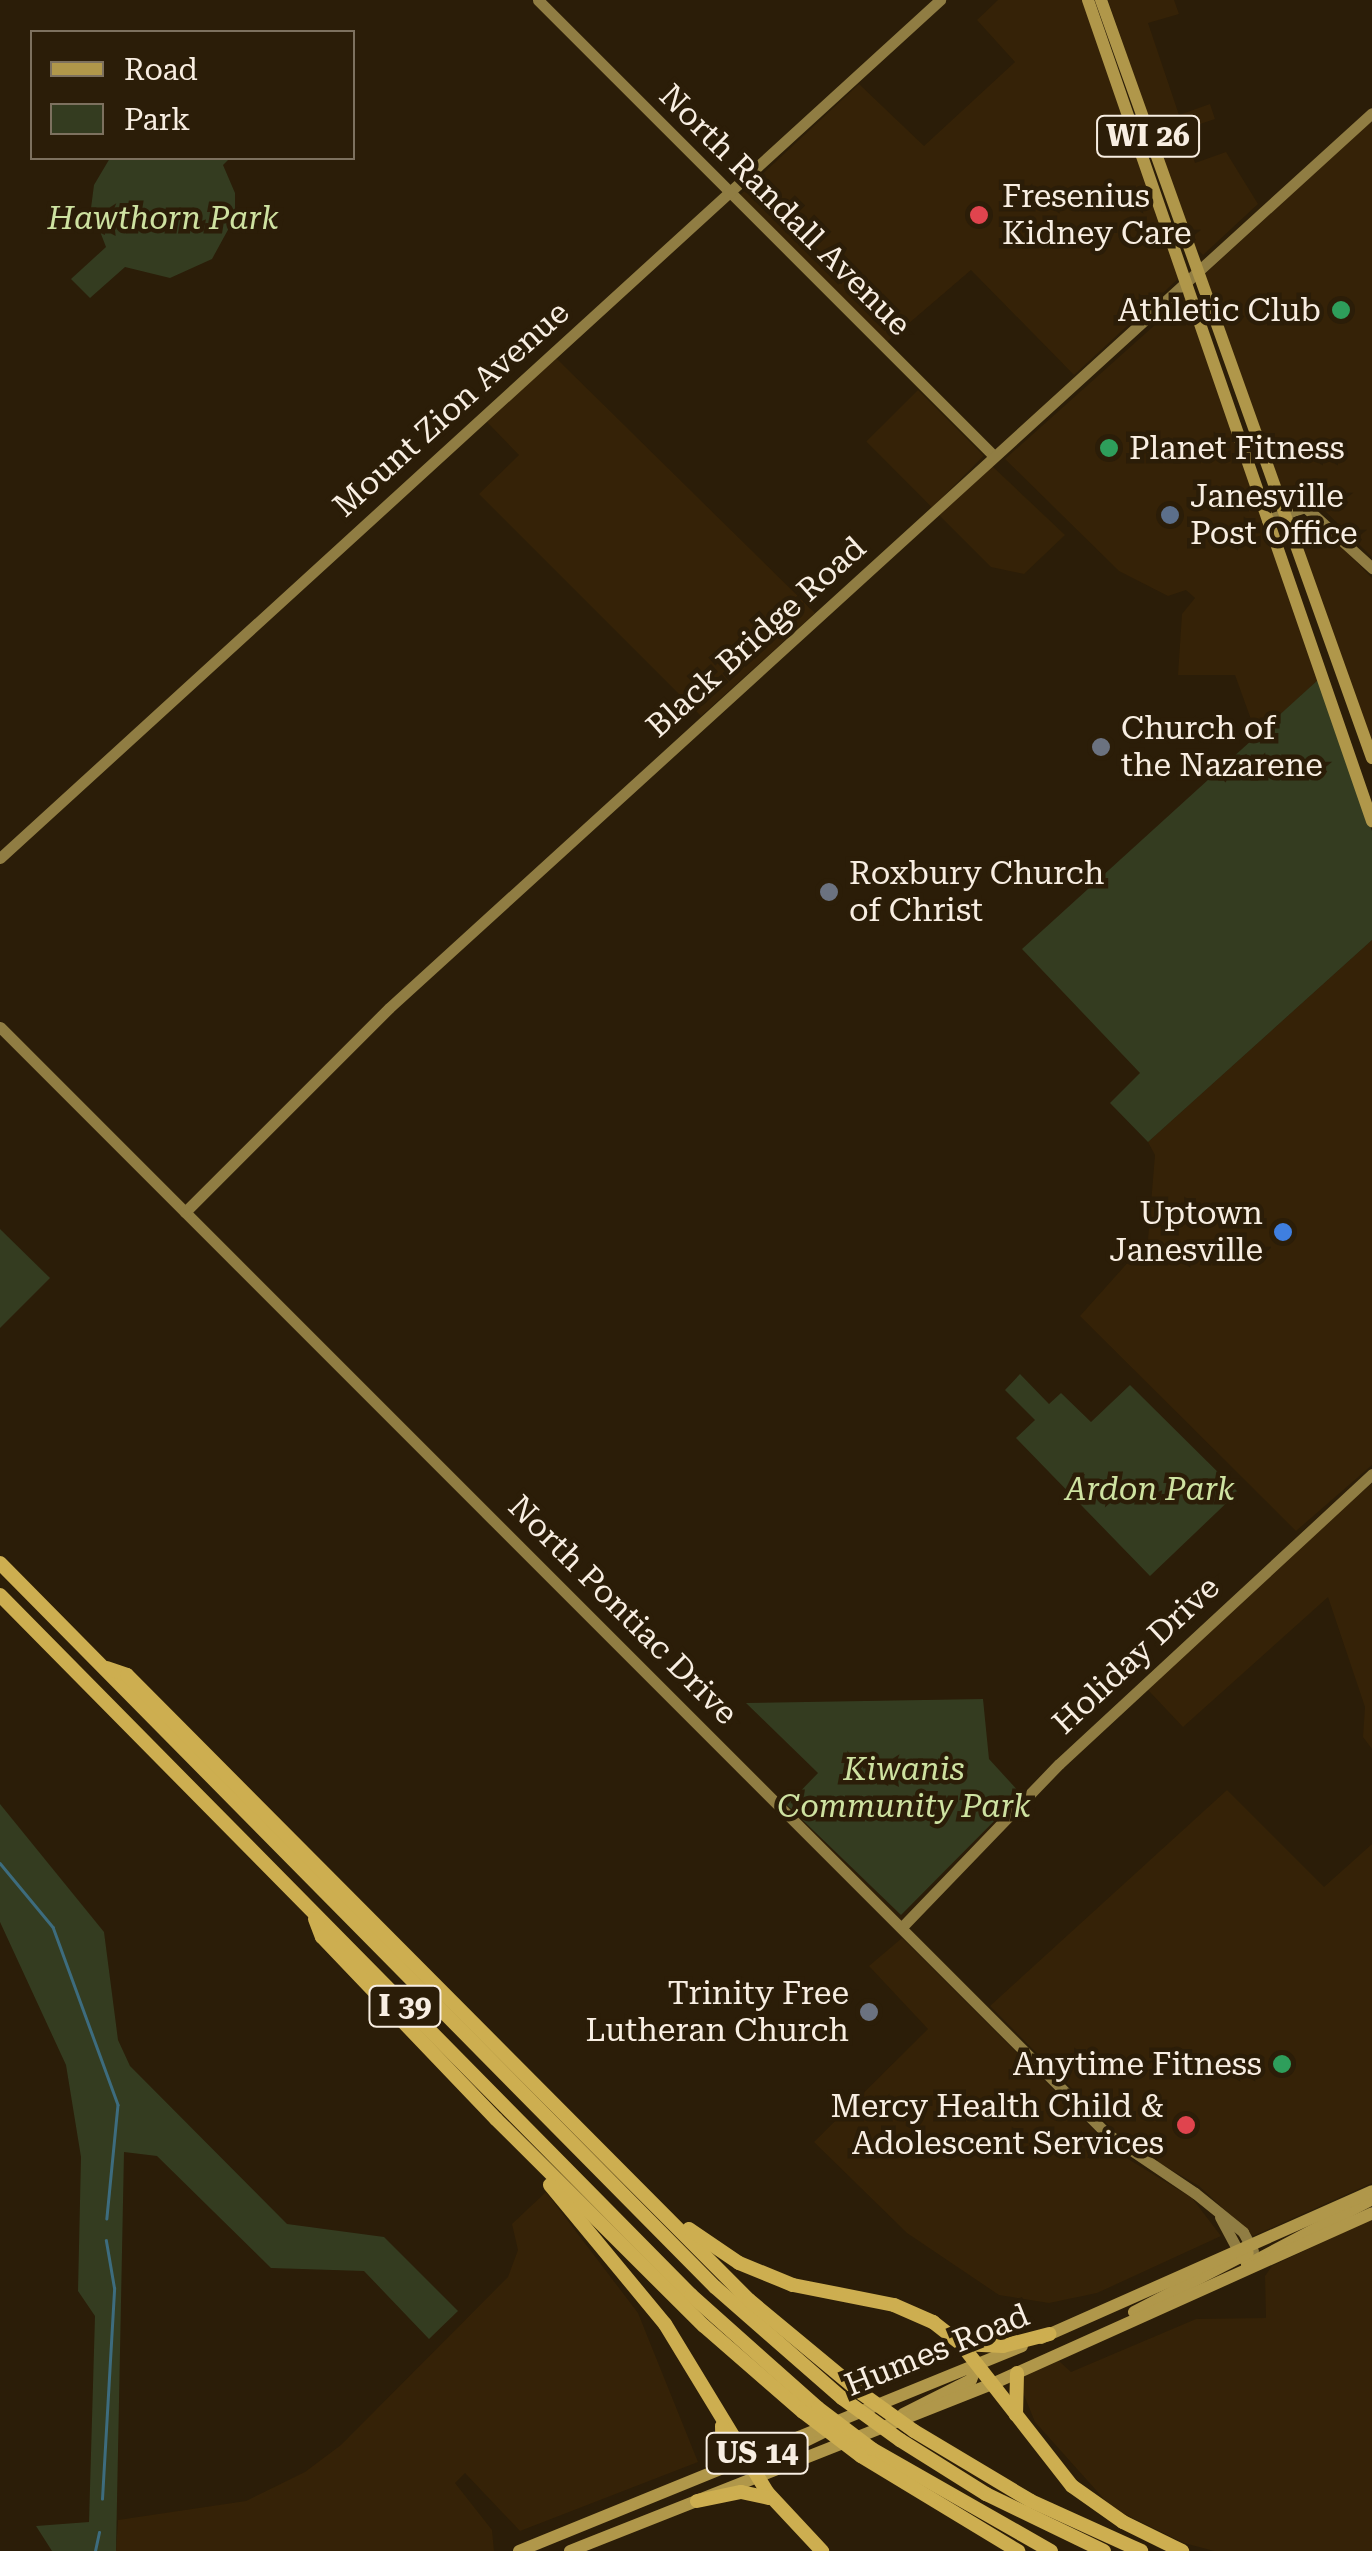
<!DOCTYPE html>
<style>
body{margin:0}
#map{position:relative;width:1372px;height:2551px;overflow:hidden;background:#2b1d08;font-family:"Roboto Serif",serif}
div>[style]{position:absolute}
.built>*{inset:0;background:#352207;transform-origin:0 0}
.green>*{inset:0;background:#343c20}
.stream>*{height:2.5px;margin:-1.25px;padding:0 1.25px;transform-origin:1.25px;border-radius:1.25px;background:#3d6c7e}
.secondary>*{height:11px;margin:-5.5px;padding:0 5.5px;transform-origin:5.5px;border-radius:5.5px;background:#907d43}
.primary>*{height:12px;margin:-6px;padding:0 6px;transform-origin:6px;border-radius:6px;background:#b0974a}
.highway>*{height:14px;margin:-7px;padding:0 7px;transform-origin:7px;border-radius:7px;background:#cdae50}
.highway-bridge>*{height:14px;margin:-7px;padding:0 7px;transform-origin:7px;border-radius:7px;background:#cdae50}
.dots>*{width:28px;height:28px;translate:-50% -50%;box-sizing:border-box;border:5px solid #2b1d08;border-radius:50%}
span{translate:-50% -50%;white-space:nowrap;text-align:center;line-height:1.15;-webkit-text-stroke:9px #2b1d08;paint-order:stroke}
.shield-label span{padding:2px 8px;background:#2b1d08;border:2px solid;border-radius:8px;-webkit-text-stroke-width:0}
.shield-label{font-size:30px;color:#f8eee2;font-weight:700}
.poi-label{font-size:32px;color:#f8eee2}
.left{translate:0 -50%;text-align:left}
.right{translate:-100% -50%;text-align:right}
.street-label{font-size:32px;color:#f8eee2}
.park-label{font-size:32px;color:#cee2a1;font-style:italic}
.legend{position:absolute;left:30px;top:30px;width:325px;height:130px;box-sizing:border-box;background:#2b1d08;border:2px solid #7d715f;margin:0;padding:12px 18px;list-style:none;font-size:30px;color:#f8eee2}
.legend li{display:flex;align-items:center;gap:20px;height:50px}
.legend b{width:50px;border:2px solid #7d715f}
</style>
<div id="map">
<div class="built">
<i style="clip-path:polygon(998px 0,1085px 0,1179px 278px,1074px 375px,971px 270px,887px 342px,740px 195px,859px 84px,924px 146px,1015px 62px,977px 20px)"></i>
<i style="clip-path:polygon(1108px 0,1174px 0,1179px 14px,1148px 23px,1179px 115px,1210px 104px,1215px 119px,1185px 129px,1195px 163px,1226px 152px,1258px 204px,1203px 255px,1192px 244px)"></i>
<i style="clip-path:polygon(1372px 120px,1372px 557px,1321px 507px,1287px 504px,1205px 274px)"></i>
<i style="clip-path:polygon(1185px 298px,1319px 679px,1257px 736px,1235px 675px,1178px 675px,1182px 614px,1195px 598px,1186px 590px,1168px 596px,1119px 571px,1005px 459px)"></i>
<i style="clip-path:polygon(556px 358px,815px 613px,701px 716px,479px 494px,519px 455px,487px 422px)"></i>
<i style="left:918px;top:390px;width:93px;height:73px;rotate:45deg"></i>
<i style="clip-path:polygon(992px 466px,1065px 535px,1024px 574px,991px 567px,938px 514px)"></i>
<i style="clip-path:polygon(1301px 517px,1317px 522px,1372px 578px,1372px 742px,1294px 523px)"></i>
<i style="clip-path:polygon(1372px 940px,1372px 1465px,1296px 1531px,1080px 1316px,1148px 1240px,1155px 1155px,1148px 1142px)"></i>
<i style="clip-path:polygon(1372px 1483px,1372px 1749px,1363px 1737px,1365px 1707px,1328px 1597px,1183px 1727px,1148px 1690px,1150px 1683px)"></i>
<i style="clip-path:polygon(1227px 1790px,1324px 1887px,1372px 1844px,1372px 2183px,1253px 2236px,1199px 2186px,1127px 2144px,990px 2006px)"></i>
<i style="clip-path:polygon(902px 1938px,1115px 2151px,1192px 2198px,1221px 2236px,1097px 2293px,1049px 2303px,999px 2295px,907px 2233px,814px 2142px,928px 2029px,869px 1966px)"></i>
<i style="clip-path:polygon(546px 2192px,638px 2313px,698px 2462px,520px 2531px,465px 2473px,455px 2483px,492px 2530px,494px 2551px,116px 2551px,118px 2520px,246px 2501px,305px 2472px,341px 2445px,508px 2277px,518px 2250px,512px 2224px)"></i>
<i style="clip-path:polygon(1372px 2219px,1372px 2551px,1214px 2551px,1184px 2543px,1112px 2508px,1035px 2422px,1017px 2378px,1059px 2361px,1071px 2372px,1196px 2319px,1266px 2318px,1265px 2276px,1272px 2266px)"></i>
</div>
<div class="green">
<i style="clip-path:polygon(110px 158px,230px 158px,223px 165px,235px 193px,235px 217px,212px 259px,170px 278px,125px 267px,90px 298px,71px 279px,106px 247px,91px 208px,94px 185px)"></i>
<i style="clip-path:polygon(1319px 679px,1372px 831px,1372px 940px,1148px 1142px,1110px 1103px,1140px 1073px,1022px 949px)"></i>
<i style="clip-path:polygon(0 1229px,50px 1278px,0 1328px)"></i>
<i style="clip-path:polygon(1020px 1374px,1049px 1404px,1061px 1393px,1091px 1422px,1130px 1385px,1238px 1492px,1150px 1576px,1016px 1438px,1035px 1420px,1005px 1390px)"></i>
<i style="clip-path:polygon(983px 1699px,989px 1759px,1021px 1794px,901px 1915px,787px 1805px,818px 1773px,746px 1703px)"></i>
<i style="clip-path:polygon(0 1804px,104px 1932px,118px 2040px,130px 2066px,287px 2224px,384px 2237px,458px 2311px,429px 2339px,364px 2271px,271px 2268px,157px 2156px,124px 2152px,116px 2551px,52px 2551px,36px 2526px,89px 2522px,95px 2316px,78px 2291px,81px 2157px,66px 2065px,0 1922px)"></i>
</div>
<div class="stream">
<i style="left:0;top:1863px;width:83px;rotate:50.4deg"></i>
<i style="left:53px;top:1927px;width:189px;rotate:69.9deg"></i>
<i style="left:118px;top:2105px;width:114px;rotate:95.6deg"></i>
<i style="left:102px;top:2499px;width:211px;rotate:-86.7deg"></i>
<i style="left:114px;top:2288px;width:48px;rotate:-99.7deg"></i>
<i style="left:95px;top:2551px;width:19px;rotate:-78deg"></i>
</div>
<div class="secondary">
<i style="left:538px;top:0;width:645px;rotate:45deg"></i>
<i style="left:1267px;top:520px;width:40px;rotate:-18.9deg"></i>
<i style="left:1305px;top:507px;width:91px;rotate:42.3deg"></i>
<i style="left:0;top:858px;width:1273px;rotate:-42.39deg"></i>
<i style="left:0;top:1027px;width:1564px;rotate:45deg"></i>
<i style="left:1106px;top:2133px;width:107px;rotate:34deg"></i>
<i style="left:1195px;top:2193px;width:62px;rotate:39.1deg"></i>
<i style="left:1243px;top:2232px;width:21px;rotate:62deg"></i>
<i style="left:185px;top:1212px;width:288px;rotate:-45deg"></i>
<i style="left:389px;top:1008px;width:1329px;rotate:-42.32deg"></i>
<i style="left:902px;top:1927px;width:226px;rotate:-46.1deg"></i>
<i style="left:1059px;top:1764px;width:427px;rotate:-42.8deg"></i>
<i style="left:1220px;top:2217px;width:47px;rotate:61.8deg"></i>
</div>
<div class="primary">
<i style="left:1088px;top:0;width:869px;rotate:70.92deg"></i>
<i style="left:1101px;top:0;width:805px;rotate:70.33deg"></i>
<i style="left:1247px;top:2265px;width:141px;rotate:-27.8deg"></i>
<i style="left:1134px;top:2312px;width:128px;rotate:-27.4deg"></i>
<i style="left:1041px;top:2338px;width:362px;rotate:-23.9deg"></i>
<i style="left:903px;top:2414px;width:76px;rotate:-26.6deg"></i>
<i style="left:971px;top:2380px;width:16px;rotate:-68deg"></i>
<i style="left:757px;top:2477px;width:20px;rotate:-60deg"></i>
<i style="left:767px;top:2460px;width:68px;rotate:-26.2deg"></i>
<i style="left:519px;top:2551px;width:543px;rotate:-22.17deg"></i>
<i style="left:570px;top:2551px;width:452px;rotate:-21.6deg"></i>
<i style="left:990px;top:2385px;width:419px;rotate:-24.2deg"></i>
</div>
<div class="highway">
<i style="left:0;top:1563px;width:1018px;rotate:45.36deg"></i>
<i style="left:715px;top:2287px;width:169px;rotate:41.2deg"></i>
<i style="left:0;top:1595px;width:984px;rotate:45.37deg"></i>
<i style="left:691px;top:2295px;width:170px;rotate:41.7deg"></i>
<i style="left:107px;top:1668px;width:21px;rotate:19deg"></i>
<i style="left:127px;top:1675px;width:882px;rotate:45.14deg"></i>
<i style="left:749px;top:2300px;width:146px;rotate:39.7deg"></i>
<i style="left:315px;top:1919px;width:19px;rotate:69deg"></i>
<i style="left:322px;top:1937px;width:252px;rotate:46.3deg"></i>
<i style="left:496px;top:2119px;width:293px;rotate:44.9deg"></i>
<i style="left:704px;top:2326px;width:131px;rotate:41deg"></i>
<i style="left:550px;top:2185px;width:180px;rotate:50.4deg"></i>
<i style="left:665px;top:2324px;width:197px;rotate:58.7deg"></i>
<i style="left:767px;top:2492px;width:81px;rotate:47deg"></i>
<i style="left:689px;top:2229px;width:60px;rotate:34.2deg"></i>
<i style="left:739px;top:2263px;width:58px;rotate:22.2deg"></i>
<i style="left:793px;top:2285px;width:103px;rotate:11.2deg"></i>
<i style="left:894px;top:2305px;width:43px;rotate:23.6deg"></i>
<i style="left:933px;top:2322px;width:36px;rotate:38deg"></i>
<i style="left:961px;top:2344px;width:180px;rotate:52deg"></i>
<i style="left:1072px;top:2486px;width:62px;rotate:35.2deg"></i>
<i style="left:1123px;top:2522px;width:66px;rotate:26.2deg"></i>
<i style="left:961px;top:2344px;width:42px;rotate:2.7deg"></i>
<i style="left:1003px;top:2346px;width:48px;rotate:-14.6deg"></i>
<i style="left:1016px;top:2415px;width:42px;rotate:-88.6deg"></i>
<i style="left:722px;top:2426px;width:41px;rotate:88.6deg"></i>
<i style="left:914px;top:2431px;width:136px;rotate:30.9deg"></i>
<i style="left:1031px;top:2501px;width:121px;rotate:24.4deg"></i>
<i style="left:900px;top:2440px;width:102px;rotate:32.1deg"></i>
<i style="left:986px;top:2494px;width:131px;rotate:25.8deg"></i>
<i style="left:872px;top:2449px;width:206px;rotate:29.7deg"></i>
<i style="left:861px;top:2456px;width:184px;rotate:31.2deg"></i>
<i style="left:697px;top:2501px;width:45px;rotate:-11.6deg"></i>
<i style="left:741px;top:2492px;width:29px;rotate:12deg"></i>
</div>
<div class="highway-bridge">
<i style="left:861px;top:2393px;width:65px;rotate:35.6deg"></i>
<i style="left:842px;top:2398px;width:72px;rotate:35.9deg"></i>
<i style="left:818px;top:2408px;width:68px;rotate:37.2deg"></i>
<i style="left:803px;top:2412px;width:73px;rotate:37.2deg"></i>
</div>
<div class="dots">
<i style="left:979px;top:215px;background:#e0444e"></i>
<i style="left:1341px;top:310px;background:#2e9e5b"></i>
<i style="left:1109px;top:448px;background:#2e9e5b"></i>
<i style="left:1170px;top:515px;background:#5c6f8a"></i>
<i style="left:1101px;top:747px;background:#6b7280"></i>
<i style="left:829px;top:892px;background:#6b7280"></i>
<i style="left:1283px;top:1232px;background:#3f7fe0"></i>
<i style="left:869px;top:2012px;background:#6b7280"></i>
<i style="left:1282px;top:2064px;background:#2e9e5b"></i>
<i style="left:1186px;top:2125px;background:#e0444e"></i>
</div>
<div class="shield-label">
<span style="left:1148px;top:136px">WI 26</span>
<span style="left:405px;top:2006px">I 39</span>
<span style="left:757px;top:2453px">US 14</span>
</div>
<div class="poi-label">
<span class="left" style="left:1002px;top:215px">Fresenius<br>Kidney Care</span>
<span class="right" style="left:1321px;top:310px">Athletic Club</span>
<span class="left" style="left:1129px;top:448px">Planet Fitness</span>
<span class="left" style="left:1190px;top:515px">Janesville<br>Post Office</span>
<span class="left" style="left:1121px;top:747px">Church of<br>the Nazarene</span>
<span class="left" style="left:849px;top:892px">Roxbury Church<br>of Christ</span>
<span class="right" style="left:1263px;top:1232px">Uptown<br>Janesville</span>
<span class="right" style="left:849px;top:2012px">Trinity Free<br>Lutheran Church</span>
<span class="right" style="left:1262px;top:2064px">Anytime Fitness</span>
<span class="right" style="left:1164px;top:2125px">Mercy Health Child &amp;<br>Adolescent Services</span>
</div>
<div class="street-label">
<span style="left:785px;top:210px;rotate:45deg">North Randall Avenue</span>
<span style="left:451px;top:409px;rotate:-42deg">Mount Zion Avenue</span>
<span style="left:756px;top:637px;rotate:-42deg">Black Bridge Road</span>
<span style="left:623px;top:1610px;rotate:45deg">North Pontiac Drive</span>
<span style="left:1136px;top:1655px;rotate:-43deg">Holiday Drive</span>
<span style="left:937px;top:2350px;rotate:-22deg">Humes Road</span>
</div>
<div class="park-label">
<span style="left:163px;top:218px">Hawthorn Park</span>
<span style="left:1150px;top:1489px">Ardon Park</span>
<span style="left:904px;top:1788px">Kiwanis<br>Community Park</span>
</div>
<ul class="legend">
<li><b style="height:12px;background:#b0974a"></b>Road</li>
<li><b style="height:28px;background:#343c20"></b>Park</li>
</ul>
</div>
